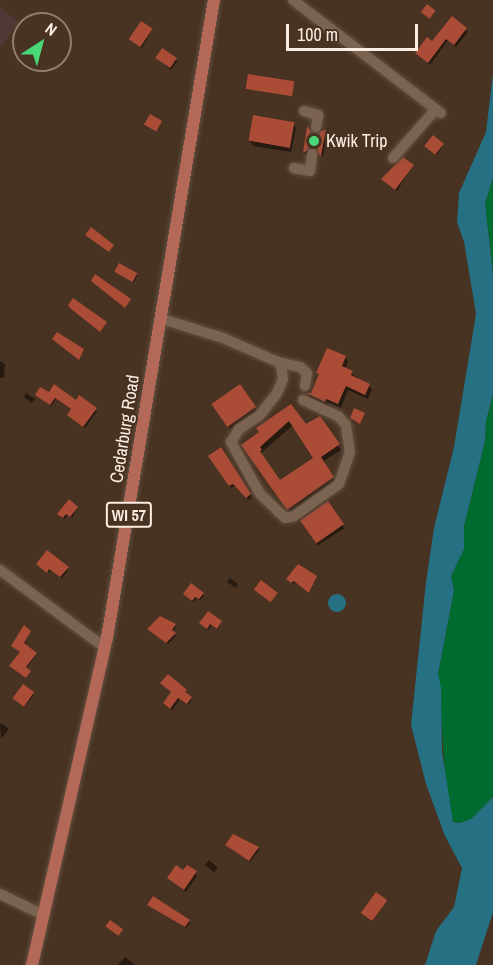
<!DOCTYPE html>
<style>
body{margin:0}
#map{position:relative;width:493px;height:965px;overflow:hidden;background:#483221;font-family:"Archivo Narrow",sans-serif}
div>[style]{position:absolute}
.industrial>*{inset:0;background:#4e3936}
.green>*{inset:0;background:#006b2f}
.water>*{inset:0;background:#267084}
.round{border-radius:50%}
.shadow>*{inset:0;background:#0007;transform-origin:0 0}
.building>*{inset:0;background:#ab4c37;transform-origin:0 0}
.minor-tunnel>*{height:10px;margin-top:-5px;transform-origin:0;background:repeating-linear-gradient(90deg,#634e3e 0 10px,transparent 0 15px)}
.roads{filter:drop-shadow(0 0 2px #635041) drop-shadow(0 0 2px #635041)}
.minor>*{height:10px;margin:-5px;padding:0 5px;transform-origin:5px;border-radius:5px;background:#7b6351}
.major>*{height:12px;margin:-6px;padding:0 6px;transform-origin:6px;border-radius:6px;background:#b46857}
.dots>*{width:16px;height:16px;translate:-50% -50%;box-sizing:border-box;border:3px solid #483221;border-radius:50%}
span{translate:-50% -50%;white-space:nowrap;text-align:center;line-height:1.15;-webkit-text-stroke:4.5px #483221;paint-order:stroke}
.shield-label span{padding:2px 4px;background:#483221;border:2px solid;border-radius:4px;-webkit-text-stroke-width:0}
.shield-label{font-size:16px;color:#fbede2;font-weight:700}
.poi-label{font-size:18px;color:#fbede2}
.left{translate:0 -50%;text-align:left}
.street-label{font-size:18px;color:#fbede2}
.north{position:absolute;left:12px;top:12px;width:60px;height:60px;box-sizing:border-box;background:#483221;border:2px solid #907d6e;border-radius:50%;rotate:36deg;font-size:16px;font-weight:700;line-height:24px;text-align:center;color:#fbede2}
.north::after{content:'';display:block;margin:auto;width:21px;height:27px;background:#4ad778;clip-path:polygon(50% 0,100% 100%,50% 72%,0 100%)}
.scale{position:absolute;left:286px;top:24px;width:132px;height:27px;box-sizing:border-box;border:3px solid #fbede2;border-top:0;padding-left:8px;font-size:18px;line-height:21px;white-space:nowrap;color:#fbede2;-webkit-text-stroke:4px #483221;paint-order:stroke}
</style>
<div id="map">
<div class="industrial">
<i style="clip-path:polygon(0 7px,19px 22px,0 48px)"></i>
</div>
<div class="green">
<i style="clip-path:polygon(493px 178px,493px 274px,485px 203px)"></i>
<i style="clip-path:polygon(493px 394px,493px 797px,471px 819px,460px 823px,453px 822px,446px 787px,438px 674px,454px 590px,451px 576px,464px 549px,464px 526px,485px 441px,486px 421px)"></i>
</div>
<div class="water">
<i style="clip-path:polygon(493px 73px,493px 178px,485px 203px,493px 274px,493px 394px,486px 421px,485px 441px,464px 526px,464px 549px,451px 576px,454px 590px,438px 674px,441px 688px,442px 751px,453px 822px,460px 823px,471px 819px,493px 797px,493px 912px,476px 965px,425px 965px,436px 931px,454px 907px,462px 868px,445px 836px,426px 784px,411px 725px,426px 582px,434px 528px,454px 447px,476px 314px,464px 242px,457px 222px,459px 193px,486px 132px)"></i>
<i class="round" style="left:328px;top:594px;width:18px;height:18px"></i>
</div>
<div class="shadow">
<i style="clip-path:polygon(452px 18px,468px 32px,456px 47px,448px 40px,430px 65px,417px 54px,433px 43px)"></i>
<i style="clip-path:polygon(152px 30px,142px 48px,130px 39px)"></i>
<i style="clip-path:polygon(157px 58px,176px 59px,177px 61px,171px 70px)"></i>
<i style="clip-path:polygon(293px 123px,296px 128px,291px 152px,253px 146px,250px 141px)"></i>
<i style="clip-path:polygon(308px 129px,315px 136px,325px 131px,327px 134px,323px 157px,316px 149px,306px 155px,304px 152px)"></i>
<i style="clip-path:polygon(443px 145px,437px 155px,427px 148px)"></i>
<i style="clip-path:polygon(412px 166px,397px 191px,383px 179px,388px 171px)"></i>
<i style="clip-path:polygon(116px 272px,136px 274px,137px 276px,134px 282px)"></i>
<i style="clip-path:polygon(345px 357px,348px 362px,345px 368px,372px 389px,368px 399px,348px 390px,341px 408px,329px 403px,327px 406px,311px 398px,309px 395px,312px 395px,320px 377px,318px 373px)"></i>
<i style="clip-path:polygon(0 361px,5px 364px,4px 378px,0 378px)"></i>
<i style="left:240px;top:387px;width:29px;height:32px;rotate:55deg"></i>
<i style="clip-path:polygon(26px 393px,35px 399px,32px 403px,24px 397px)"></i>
<i style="clip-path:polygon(49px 394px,76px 402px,97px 411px,85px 428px,70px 417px,72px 410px,56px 399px,51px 406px,37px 395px)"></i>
<i style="clip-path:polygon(evenodd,291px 406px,305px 426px,319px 418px,341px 450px,322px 462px,335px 482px,291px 513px,246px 450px,291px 406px,293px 425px,315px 459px,279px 482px,262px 457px,262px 452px,293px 425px)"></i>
<i style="clip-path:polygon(221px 450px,252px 497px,249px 500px,235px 486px,231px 488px,210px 456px)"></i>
<i style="left:328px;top:503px;width:30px;height:32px;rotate:57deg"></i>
<i style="clip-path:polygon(77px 508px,72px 518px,68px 515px,64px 519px,60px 516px)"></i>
<i style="clip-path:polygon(38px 564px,67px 568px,68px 570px,62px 578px,51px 570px,48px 573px)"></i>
<i style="clip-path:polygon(316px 577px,310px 593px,296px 582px,293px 584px,289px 581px)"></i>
<i style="clip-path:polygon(230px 578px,238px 584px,236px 588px,227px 582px)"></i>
<i style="clip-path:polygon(184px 594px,203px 594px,204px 596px,200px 600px,197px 598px,193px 602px)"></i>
<i style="clip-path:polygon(160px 618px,176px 627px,172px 632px,176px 636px,168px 644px,150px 631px)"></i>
<i style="clip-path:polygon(221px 622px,218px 630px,211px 625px,208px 630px,201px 623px)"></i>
<i style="clip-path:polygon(30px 632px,24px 645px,36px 655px,26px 669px,30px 673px,26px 678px,11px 667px,21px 653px,14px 647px)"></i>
<i style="left:23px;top:686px;width:14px;height:16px;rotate:39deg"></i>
<i style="clip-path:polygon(186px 691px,185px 695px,192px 700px,188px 705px,180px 699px,172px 710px,165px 705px,164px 703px)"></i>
<i style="clip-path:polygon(1px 723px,9px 729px,1px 739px,0 724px)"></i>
<i style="clip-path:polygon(228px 847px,258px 849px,259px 850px,250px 862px)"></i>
<i style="left:209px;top:860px;width:12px;height:6px;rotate:42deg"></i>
<i style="clip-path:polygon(184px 872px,195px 872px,197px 876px,186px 892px,169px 878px)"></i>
<i style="clip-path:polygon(386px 901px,372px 922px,363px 915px)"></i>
<i style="clip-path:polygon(149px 905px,189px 921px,190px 923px,186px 928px)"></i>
<i style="clip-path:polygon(125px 957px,133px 963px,134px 965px,118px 965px)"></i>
</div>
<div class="building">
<i style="left:427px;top:4px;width:11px;height:10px;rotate:38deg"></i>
<i style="clip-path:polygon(452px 16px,467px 28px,454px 45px,446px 39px,428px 63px,415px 53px,427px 37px,432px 41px)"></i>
<i style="left:141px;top:21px;width:14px;height:22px;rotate:34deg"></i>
<i style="left:162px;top:48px;width:18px;height:12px;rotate:34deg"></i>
<i style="left:248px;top:74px;width:47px;height:15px;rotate:9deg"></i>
<i style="left:150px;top:114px;width:14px;height:12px;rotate:30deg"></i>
<i style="left:253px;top:115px;width:42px;height:26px;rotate:10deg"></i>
<i style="clip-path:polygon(307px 126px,315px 134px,326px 129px,321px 156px,313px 147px,303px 153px)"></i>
<i style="left:433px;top:135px;width:14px;height:14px;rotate:39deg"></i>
<i style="clip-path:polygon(403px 157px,414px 165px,395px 190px,381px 179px)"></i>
<i style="clip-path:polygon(91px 227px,114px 245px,109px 252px,85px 235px)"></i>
<i style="left:119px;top:263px;width:21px;height:10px;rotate:29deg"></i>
<i style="clip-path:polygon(95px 274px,131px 299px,125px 308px,91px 281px)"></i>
<i style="clip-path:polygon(73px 298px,107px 322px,100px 332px,70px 308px,68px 305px)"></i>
<i style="clip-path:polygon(57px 332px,84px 349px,79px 360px,52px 339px)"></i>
<i style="clip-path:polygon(327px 348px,346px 356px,342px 366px,353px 371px,351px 375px,370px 384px,365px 395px,346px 386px,338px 404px,326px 399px,325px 402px,306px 393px,311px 393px,319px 374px,316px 373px)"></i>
<i style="clip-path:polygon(54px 384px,76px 400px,79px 395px,97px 408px,83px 427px,67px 415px,71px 409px,55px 398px,50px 405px,35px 395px,40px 387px,49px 392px)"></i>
<i style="left:240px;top:384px;width:28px;height:35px;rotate:55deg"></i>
<i style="clip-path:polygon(evenodd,291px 404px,306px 424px,320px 416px,340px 444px,321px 457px,334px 477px,287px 510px,241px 445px,259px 432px,256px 428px,291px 404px,289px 421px,313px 458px,280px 480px,260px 451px,262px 450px,260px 447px,289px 421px)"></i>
<i style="clip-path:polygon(354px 408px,365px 413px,360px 424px,350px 418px)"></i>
<i style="clip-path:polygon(221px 447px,251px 494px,246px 498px,233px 484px,229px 486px,208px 456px)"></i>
<i style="clip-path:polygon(69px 499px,78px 507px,70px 517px,66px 514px,63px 518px,57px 514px)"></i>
<i style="left:328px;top:501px;width:28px;height:34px;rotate:55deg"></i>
<i style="clip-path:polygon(47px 550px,69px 567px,60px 577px,49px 569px,47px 573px,36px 564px)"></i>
<i style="clip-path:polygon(298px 564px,317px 576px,309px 593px,294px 581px,291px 583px,286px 579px)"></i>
<i style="left:261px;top:580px;width:21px;height:12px;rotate:37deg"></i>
<i style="clip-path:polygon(191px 583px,204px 593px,199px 599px,195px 597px,192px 601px,183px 594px)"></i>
<i style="clip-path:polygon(208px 611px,222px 621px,217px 629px,210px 624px,207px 629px,199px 623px)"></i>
<i style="clip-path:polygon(160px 616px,176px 624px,172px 630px,176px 633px,166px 643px,147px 629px)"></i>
<i style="clip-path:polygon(24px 625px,31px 631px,24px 643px,37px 653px,26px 667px,31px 671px,26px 678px,9px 666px,20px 652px,11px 646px)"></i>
<i style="clip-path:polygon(168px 674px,187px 690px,185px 692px,192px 697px,187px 704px,178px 698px,170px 709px,163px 703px,171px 692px,160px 683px)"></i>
<i style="left:23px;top:684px;width:14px;height:18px;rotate:36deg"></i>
<i style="clip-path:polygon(233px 834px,259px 847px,249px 861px,225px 845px)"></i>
<i style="clip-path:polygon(176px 865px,183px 870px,187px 865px,197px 871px,184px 890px,167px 878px)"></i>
<i style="left:376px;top:892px;width:14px;height:26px;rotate:36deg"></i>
<i style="clip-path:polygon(153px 896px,190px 920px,185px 927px,147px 905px)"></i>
<i style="left:110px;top:920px;width:16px;height:8px;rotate:35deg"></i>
</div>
<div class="minor-tunnel">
<i style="left:312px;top:154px;width:27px;rotate:-82deg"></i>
</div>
<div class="roads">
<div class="minor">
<i style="left:293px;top:0;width:186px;rotate:37.4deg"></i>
<i style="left:304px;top:111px;width:15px;rotate:16deg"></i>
<i style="left:318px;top:115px;width:12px;rotate:99deg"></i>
<i style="left:393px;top:158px;width:65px;rotate:-48.7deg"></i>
<i style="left:294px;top:168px;width:16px;rotate:11deg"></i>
<i style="left:310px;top:171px;width:17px;rotate:-83deg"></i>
<i style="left:162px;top:319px;width:64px;rotate:17.3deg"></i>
<i style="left:223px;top:338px;width:60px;rotate:23.6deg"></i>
<i style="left:303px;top:400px;width:40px;rotate:25deg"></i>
<i style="left:339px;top:417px;width:11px;rotate:49deg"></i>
<i style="left:346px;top:425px;width:27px;rotate:82deg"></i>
<i style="left:350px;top:452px;width:34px;rotate:109deg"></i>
<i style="left:339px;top:484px;width:55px;rotate:144.6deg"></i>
<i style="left:294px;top:516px;width:9px;rotate:167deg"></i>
<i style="left:285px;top:518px;width:35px;rotate:-136deg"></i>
<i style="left:260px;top:494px;width:60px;rotate:-119.1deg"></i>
<i style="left:231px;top:442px;width:15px;rotate:-58deg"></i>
<i style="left:239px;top:429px;width:25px;rotate:-34deg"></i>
<i style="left:260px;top:415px;width:28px;rotate:-52deg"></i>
<i style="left:277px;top:393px;width:15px;rotate:-67deg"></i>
<i style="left:283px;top:379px;width:14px;rotate:-98deg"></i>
<i style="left:281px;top:365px;width:4px;rotate:-135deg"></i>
<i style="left:278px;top:362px;width:23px;rotate:13deg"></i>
<i style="left:300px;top:367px;width:9px;rotate:41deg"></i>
<i style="left:307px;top:373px;width:13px;rotate:99deg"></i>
<i style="left:0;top:570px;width:129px;rotate:36.5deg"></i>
<i style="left:0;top:894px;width:48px;rotate:26deg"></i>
</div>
<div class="major">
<i style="left:32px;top:965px;width:335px;rotate:-77.1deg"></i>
<i style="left:107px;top:638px;width:647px;rotate:-80.48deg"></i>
</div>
</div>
<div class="dots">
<i style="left:314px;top:141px;background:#4ad778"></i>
</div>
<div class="shield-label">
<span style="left:129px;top:515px">WI 57</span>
</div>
<div class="poi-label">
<span class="left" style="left:326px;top:141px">Kwik Trip</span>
</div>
<div class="street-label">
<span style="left:125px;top:429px;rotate:-81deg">Cedarburg Road</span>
</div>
<div class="north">N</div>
<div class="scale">100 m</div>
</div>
